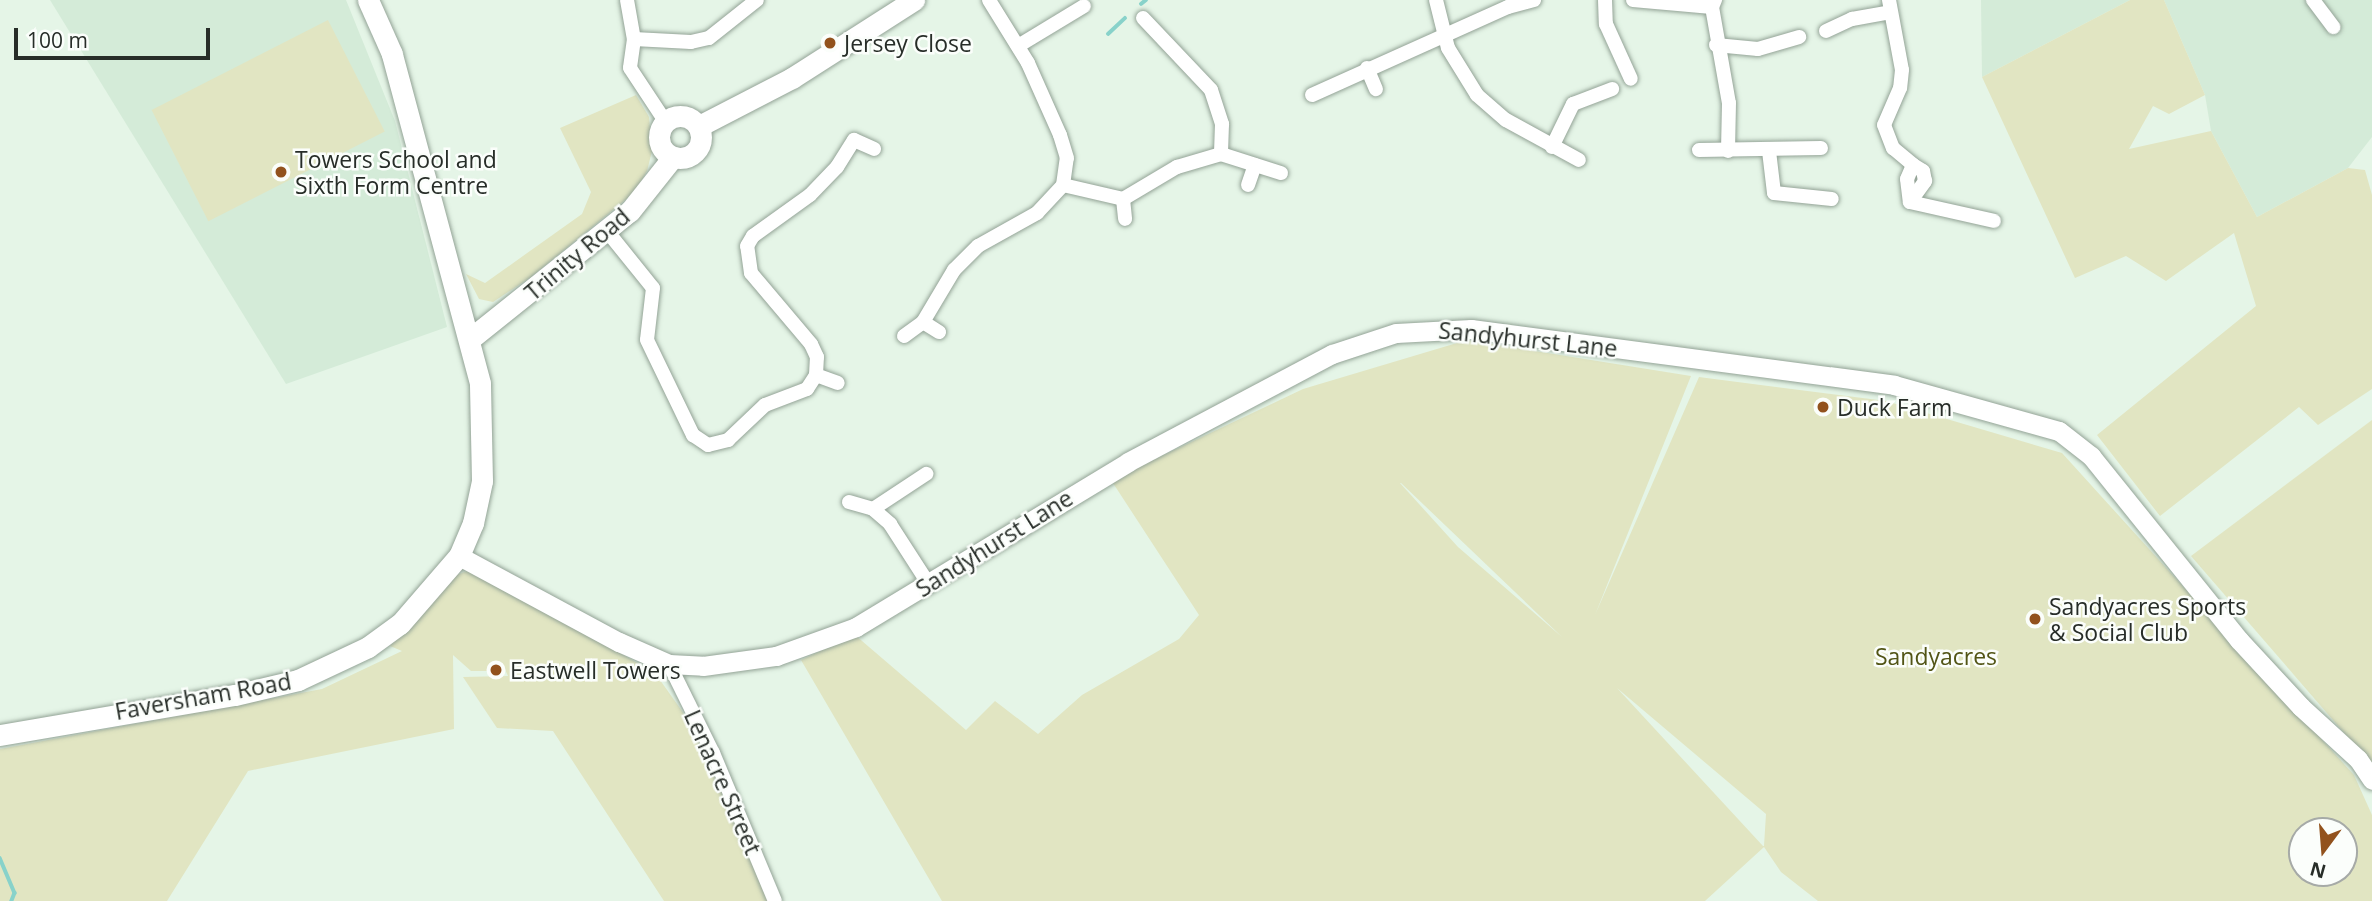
<!DOCTYPE html>
<style>
body{margin:0}
#map{position:relative;width:2372px;height:901px;overflow:hidden;background:#e5f5e7;font-family:"Open Sans",sans-serif}
div>[style]{position:absolute}
.built>*{inset:0;background:#d4ebd8}
.green>*{inset:0;background:#e1e5c2;transform-origin:0 0}
.stream>*{height:3.5px;margin:-1.75px;padding:0 1.75px;transform-origin:1.75px;border-radius:1.75px;background:#88d2ca}
.roads{filter:drop-shadow(0 0 2px #93a396) drop-shadow(0 0 2px #93a396)}
.street>*{height:14px;margin:-7px;padding:0 7px;transform-origin:7px;border-radius:7px;background:#fff}
.secondary>*{height:19px;margin:-9.5px;padding:0 9.5px;transform-origin:9.5px;border-radius:9.5px;background:#fff}
.primary>*{height:21px;margin:-10.5px;padding:0 10.5px;transform-origin:10.5px;border-radius:10.5px;background:#fff}
.primary>.ring{margin:-10.5px;padding:0;box-sizing:content-box;background:none;border:21px solid #fff;border-radius:50%}
.dots>*{width:19px;height:19px;translate:-50% -50%;box-sizing:border-box;border:4px solid #fbfefb;border-radius:50%}
span{translate:-50% -50%;white-space:nowrap;text-align:center;line-height:1.15;-webkit-text-stroke:5px #fbfefb;paint-order:stroke}
.poi-label{font-size:23px;color:#272d28}
.left{translate:0 -50%;text-align:left}
.street-label{font-size:23px;color:#272d28}
.park-label{font-size:23px;color:#525516}
.north{position:absolute;left:2288px;top:817px;width:70px;height:70px;box-sizing:border-box;background:#fbfefb;border:2px solid #a6aaa7;border-radius:50%;rotate:196deg;font-size:19px;font-weight:700;line-height:28px;text-align:center;color:#272d28}
.north::after{content:'';display:block;margin:auto;width:24px;height:32px;background:#92521d;clip-path:polygon(50% 0,100% 100%,50% 72%,0 100%)}
.scale{position:absolute;left:14px;top:28px;width:196px;height:32px;box-sizing:border-box;border:4px solid #272d28;border-top:0;padding-left:9px;font-size:21px;line-height:24px;white-space:nowrap;color:#272d28;-webkit-text-stroke:5px #fbfefb;paint-order:stroke}
</style>
<div id="map">
<div class="built">
<i style="clip-path:polygon(50px 0,346px 0,395px 121px,447px 327px,286px 384px)"></i>
<i style="clip-path:polygon(1981px 0,2130px 0,1982px 77px)"></i>
<i style="clip-path:polygon(2164px 0,2372px 0,2372px 137px,2348px 168px,2257px 217px,2211px 131px,2205px 95px)"></i>
</div>
<div class="green">
<i style="clip-path:polygon(2130px 0,2164px 0,2205px 95px,2169px 114px,2153px 106px,2129px 149px,2211px 131px,2257px 217px,2348px 168px,2365px 170px,2372px 195px,2372px 389px,2318px 425px,2299px 407px,2160px 516px,2097px 435px,2256px 306px,2234px 233px,2166px 281px,2126px 256px,2075px 278px,1982px 77px)"></i>
<i style="left:328px;top:20px;width:125px;height:198px;rotate:63deg"></i>
<i style="clip-path:polygon(636px 95px,649px 117px,652px 151px,647px 171px,635px 192px,531px 277px,493px 302px,479px 299px,466px 274px,485px 283px,582px 214px,591px 192px,560px 128px)"></i>
<i style="clip-path:polygon(evenodd,1467px 340px,1691px 376px,1595px 615px,1699px 377px,1886px 401px,2062px 453px,2354px 775px,2372px 815px,2372px 901px,1818px 901px,1781px 872px,1764px 847px,1705px 901px,942px 901px,801px 660px,855px 635px,966px 730px,995px 701px,1038px 734px,1082px 695px,1179px 639px,1199px 615px,1111px 480px,1303px 389px,1467px 340px,1400px 483px,1401px 483px,1562px 637px,1458px 547px,1400px 483px,1467px 340px,1617px 688px,1766px 814px,1764px 846px,1763px 846px,1617px 688px,1467px 340px,2302px 831px,2344px 831px,2344px 873px,2302px 873px,2302px 831px)"></i>
<i style="clip-path:polygon(2372px 420px,2372px 764px,2371px 764px,2191px 556px)"></i>
<i style="clip-path:polygon(467px 571px,506px 588px,655px 673px,704px 742px,771px 901px,664px 901px,553px 731px,497px 728px,463px 677px,508px 676px,502px 663px,489px 664px,489px 671px,471px 671px,453px 655px,454px 729px,248px 771px,167px 901px,0 901px,0 749px,322px 689px,402px 651px,390px 646px,454px 576px)"></i>
</div>
<div class="stream">
<i style="left:1141px;top:4px;width:6px;rotate:-39deg"></i>
<i style="left:1108px;top:34px;width:23px;rotate:-43deg"></i>
<i style="left:0;top:858px;width:38px;rotate:67deg"></i>
<i style="left:15px;top:893px;width:9px;rotate:111deg"></i>
</div>
<div class="roads">
<div class="street">
<i style="left:627px;top:0;width:40px;rotate:80deg"></i>
<i style="left:634px;top:39px;width:29px;rotate:98deg"></i>
<i style="left:630px;top:68px;width:64px;rotate:56.6deg"></i>
<i style="left:1436px;top:0;width:49px;rotate:76deg"></i>
<i style="left:1448px;top:48px;width:55px;rotate:58.3deg"></i>
<i style="left:1477px;top:95px;width:38px;rotate:41deg"></i>
<i style="left:1506px;top:120px;width:83px;rotate:28.7deg"></i>
<i style="left:1605px;top:0;width:24px;rotate:88deg"></i>
<i style="left:1606px;top:24px;width:60px;rotate:65.6deg"></i>
<i style="left:1633px;top:0;width:79px;rotate:5.1deg"></i>
<i style="left:1712px;top:7px;width:8px;rotate:-67deg"></i>
<i style="left:1889px;top:0;width:71px;rotate:79.5deg"></i>
<i style="left:1902px;top:70px;width:18px;rotate:96deg"></i>
<i style="left:1900px;top:88px;width:40px;rotate:113.4deg"></i>
<i style="left:1884px;top:125px;width:25px;rotate:69deg"></i>
<i style="left:1893px;top:148px;width:26px;rotate:40deg"></i>
<i style="left:1913px;top:165px;width:15px;rotate:113deg"></i>
<i style="left:1907px;top:179px;width:23px;rotate:83deg"></i>
<i style="left:1910px;top:202px;width:86px;rotate:12.7deg"></i>
<i style="left:2313px;top:0;width:34px;rotate:53deg"></i>
<i style="left:1712px;top:7px;width:97px;rotate:80deg"></i>
<i style="left:1729px;top:103px;width:48px;rotate:91.2deg"></i>
<i style="left:1143px;top:18px;width:99px;rotate:46.6deg"></i>
<i style="left:1211px;top:90px;width:36px;rotate:72deg"></i>
<i style="left:1222px;top:124px;width:30px;rotate:92deg"></i>
<i style="left:1826px;top:31px;width:29px;rotate:-25deg"></i>
<i style="left:1852px;top:19px;width:39px;rotate:-10deg"></i>
<i style="left:634px;top:39px;width:57px;rotate:3deg"></i>
<i style="left:691px;top:42px;width:18px;rotate:-13deg"></i>
<i style="left:709px;top:38px;width:61px;rotate:-38.4deg"></i>
<i style="left:1716px;top:45px;width:42px;rotate:5.4deg"></i>
<i style="left:1758px;top:49px;width:43px;rotate:-16.3deg"></i>
<i style="left:1018px;top:46px;width:77px;rotate:-31.2deg"></i>
<i style="left:1367px;top:68px;width:23px;rotate:67deg"></i>
<i style="left:1312px;top:95px;width:215px;rotate:-24.2deg"></i>
<i style="left:1508px;top:7px;width:27px;rotate:-15deg"></i>
<i style="left:1552px;top:147px;width:48px;rotate:-64deg"></i>
<i style="left:1573px;top:104px;width:42px;rotate:-21deg"></i>
<i style="left:1699px;top:150px;width:122px;rotate:-0.9deg"></i>
<i style="left:1769px;top:151px;width:42px;rotate:83.2deg"></i>
<i style="left:1774px;top:193px;width:58px;rotate:5.9deg"></i>
<i style="left:1063px;top:185px;width:62px;rotate:13.1deg"></i>
<i style="left:1123px;top:199px;width:63px;rotate:-30.7deg"></i>
<i style="left:1177px;top:167px;width:46px;rotate:-16.5deg"></i>
<i style="left:1221px;top:154px;width:63px;rotate:17.6deg"></i>
<i style="left:1248px;top:185px;width:21px;rotate:-71deg"></i>
<i style="left:1123px;top:199px;width:20px;rotate:84deg"></i>
<i style="left:1910px;top:202px;width:26px;rotate:-54deg"></i>
<i style="left:1925px;top:181px;width:10px;rotate:-101deg"></i>
<i style="left:1923px;top:171px;width:12px;rotate:-149deg"></i>
<i style="left:607px;top:231px;width:73px;rotate:51.1deg"></i>
<i style="left:653px;top:288px;width:52px;rotate:96.6deg"></i>
<i style="left:647px;top:340px;width:106px;rotate:64.2deg"></i>
<i style="left:693px;top:435px;width:18px;rotate:34deg"></i>
<i style="left:708px;top:445px;width:21px;rotate:-14deg"></i>
<i style="left:728px;top:440px;width:51px;rotate:-43.4deg"></i>
<i style="left:765px;top:405px;width:45px;rotate:-20.9deg"></i>
<i style="left:807px;top:389px;width:17px;rotate:-57deg"></i>
<i style="left:816px;top:375px;width:18px;rotate:-87deg"></i>
<i style="left:817px;top:357px;width:14px;rotate:-115deg"></i>
<i style="left:811px;top:344px;width:93px;rotate:-130.2deg"></i>
<i style="left:751px;top:273px;width:27px;rotate:-98deg"></i>
<i style="left:747px;top:246px;width:12px;rotate:-59deg"></i>
<i style="left:753px;top:236px;width:70px;rotate:-35.7deg"></i>
<i style="left:810px;top:195px;width:39px;rotate:-46deg"></i>
<i style="left:837px;top:167px;width:32px;rotate:-58deg"></i>
<i style="left:854px;top:140px;width:22px;rotate:24deg"></i>
<i style="left:923px;top:322px;width:19px;rotate:32deg"></i>
<i style="left:904px;top:336px;width:24px;rotate:-36deg"></i>
<i style="left:923px;top:322px;width:61px;rotate:-59.2deg"></i>
<i style="left:954px;top:270px;width:34px;rotate:-45deg"></i>
<i style="left:978px;top:246px;width:68px;rotate:-29.2deg"></i>
<i style="left:1037px;top:213px;width:38px;rotate:-47deg"></i>
<i style="left:1063px;top:185px;width:27px;rotate:-82deg"></i>
<i style="left:1067px;top:158px;width:24px;rotate:-107deg"></i>
<i style="left:1060px;top:135px;width:79px;rotate:-114deg"></i>
<i style="left:1028px;top:63px;width:74px;rotate:-121.8deg"></i>
<i style="left:816px;top:375px;width:23px;rotate:20deg"></i>
<i style="left:849px;top:502px;width:25px;rotate:16deg"></i>
<i style="left:873px;top:509px;width:23px;rotate:41deg"></i>
<i style="left:890px;top:524px;width:70px;rotate:57.2deg"></i>
<i style="left:873px;top:509px;width:64px;rotate:-33.4deg"></i>
<i style="left:669px;top:664px;width:99px;rotate:63.7deg"></i>
<i style="left:713px;top:753px;width:160px;rotate:67.3deg"></i>
</div>
<div class="secondary">
<i style="left:459px;top:556px;width:182px;rotate:28.3deg"></i>
<i style="left:619px;top:642px;width:55px;rotate:23.7deg"></i>
<i style="left:669px;top:664px;width:34px;rotate:3deg"></i>
<i style="left:703px;top:666px;width:74px;rotate:-7.8deg"></i>
<i style="left:776px;top:656px;width:85px;rotate:-19.9deg"></i>
<i style="left:856px;top:627px;width:318px;rotate:-31.2deg"></i>
<i style="left:1128px;top:462px;width:231px;rotate:-27.9deg"></i>
<i style="left:1332px;top:354px;width:67px;rotate:-18.2deg"></i>
<i style="left:1396px;top:333px;width:75px;rotate:-3.1deg"></i>
<i style="left:1471px;top:329px;width:427px;rotate:7.5deg"></i>
<i style="left:1894px;top:385px;width:171px;rotate:15.6deg"></i>
<i style="left:2059px;top:431px;width:41px;rotate:38deg"></i>
<i style="left:2091px;top:456px;width:236px;rotate:51.2deg"></i>
<i style="left:2239px;top:640px;width:91px;rotate:47.2deg"></i>
<i style="left:2301px;top:707px;width:77px;rotate:42.4deg"></i>
<i style="left:2358px;top:759px;width:25px;rotate:56deg"></i>
</div>
<div class="primary">
<i class="ring" style="left:659px;top:116px;width:21px;height:21px"></i>
<i style="left:699px;top:126px;width:105px;rotate:-27.3deg"></i>
<i style="left:792px;top:78px;width:145px;rotate:-32.6deg"></i>
<i style="left:470px;top:339px;width:205px;rotate:-38.7deg"></i>
<i style="left:630px;top:211px;width:69px;rotate:-51.5deg"></i>
<i style="left:0;top:735px;width:238px;rotate:-9.7deg"></i>
<i style="left:235px;top:695px;width:65px;rotate:-13.4deg"></i>
<i style="left:298px;top:680px;width:77px;rotate:-25.2deg"></i>
<i style="left:368px;top:647px;width:39px;rotate:-36deg"></i>
<i style="left:400px;top:624px;width:90px;rotate:-49.1deg"></i>
<i style="left:459px;top:556px;width:36px;rotate:-67deg"></i>
<i style="left:473px;top:523px;width:43px;rotate:-77.9deg"></i>
<i style="left:482px;top:481px;width:98px;rotate:-91.2deg"></i>
<i style="left:480px;top:383px;width:341px;rotate:-105deg"></i>
<i style="left:392px;top:54px;width:59px;rotate:-114deg"></i>
</div>
</div>
<div class="dots">
<i style="left:830px;top:43px;background:#92521d"></i>
<i style="left:281px;top:172px;background:#92521d"></i>
<i style="left:1823px;top:407px;background:#92521d"></i>
<i style="left:2035px;top:619px;background:#92521d"></i>
<i style="left:496px;top:670px;background:#92521d"></i>
</div>
<div class="poi-label">
<span class="left" style="left:844px;top:43px">Jersey Close</span>
<span class="left" style="left:295px;top:172px">Towers School and<br>Sixth Form Centre</span>
<span class="left" style="left:1837px;top:407px">Duck Farm</span>
<span class="left" style="left:2049px;top:619px">Sandyacres Sports<br>&amp; Social Club</span>
<span class="left" style="left:510px;top:670px">Eastwell Towers</span>
</div>
<div class="street-label">
<span style="left:577px;top:254px;rotate:-40deg">Trinity Road</span>
<span style="left:1528px;top:339px;rotate:6deg">Sandyhurst Lane</span>
<span style="left:994px;top:543px;rotate:-32deg">Sandyhurst Lane</span>
<span style="left:203px;top:696px;rotate:-10deg">Faversham Road</span>
<span style="left:723px;top:782px;rotate:66deg">Lenacre Street</span>
</div>
<div class="park-label">
<span style="left:1936px;top:656px">Sandyacres</span>
</div>
<div class="north">N</div>
<div class="scale">100 m</div>
</div>
